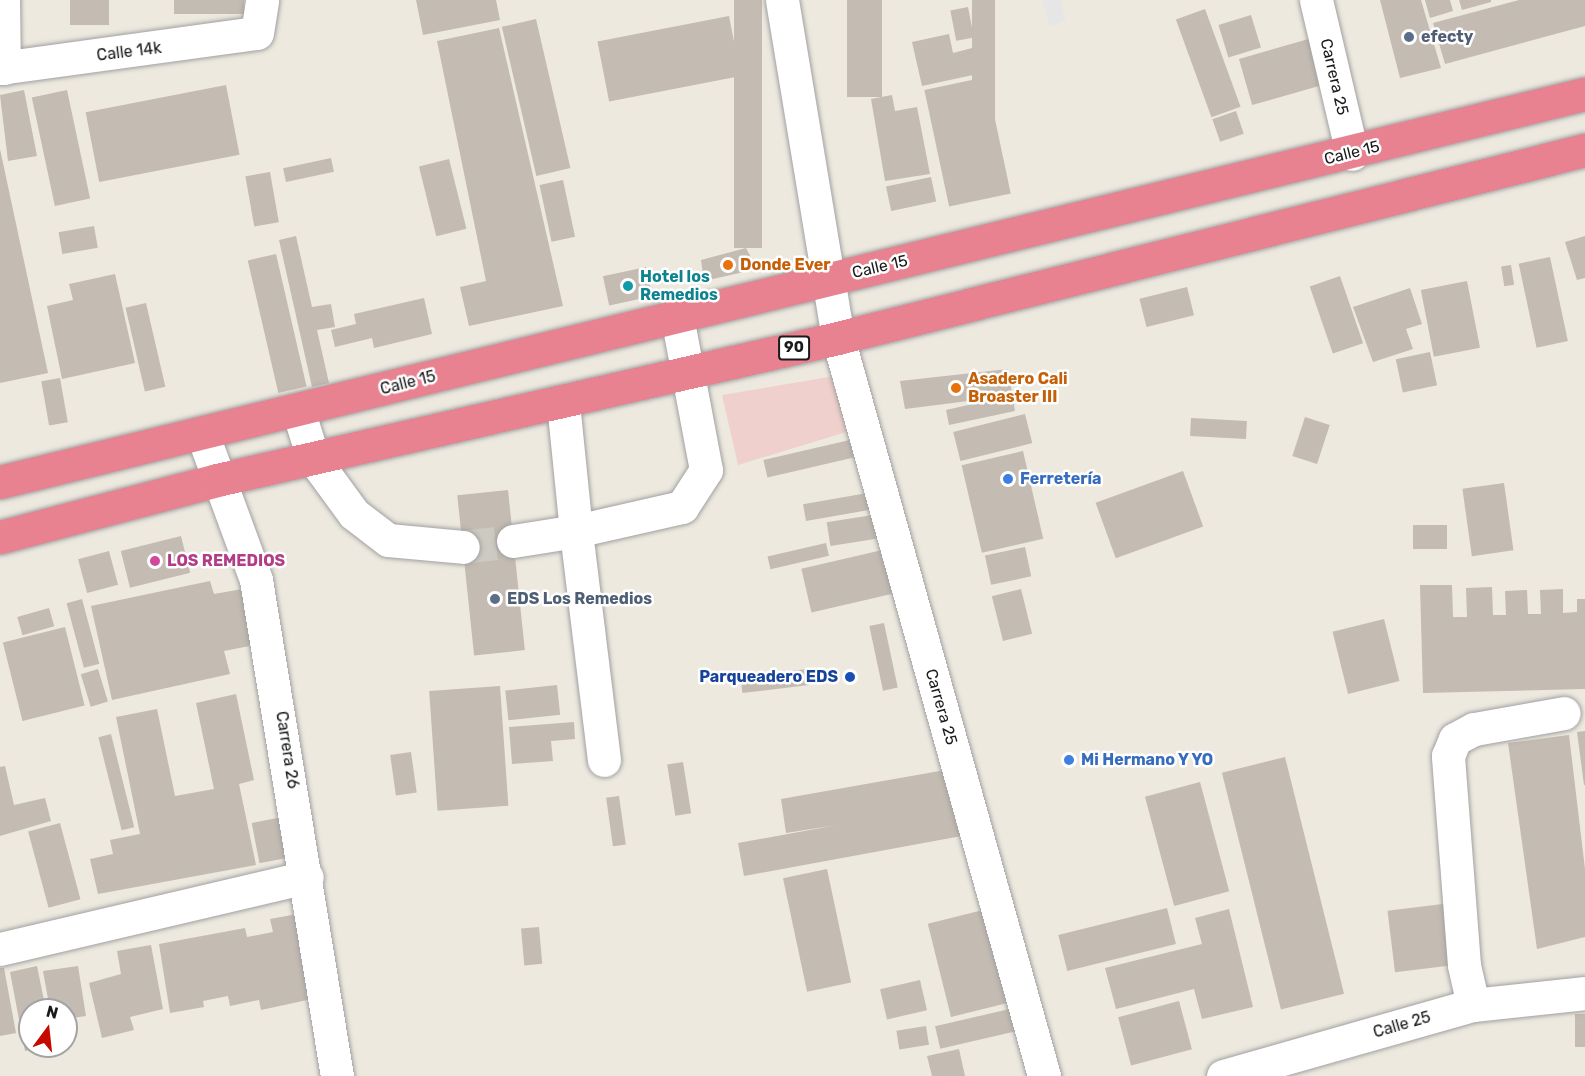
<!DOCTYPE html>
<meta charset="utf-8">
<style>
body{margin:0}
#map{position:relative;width:1585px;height:1076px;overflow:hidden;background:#ede9df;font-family:Rubik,sans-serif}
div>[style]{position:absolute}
.commercial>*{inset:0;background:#efd0cc}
.parking>*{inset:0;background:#e6e6e6}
.building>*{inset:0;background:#c4bbb2;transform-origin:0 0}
.minor-tunnel>*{height:33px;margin-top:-16.5px;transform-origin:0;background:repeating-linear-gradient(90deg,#cdcac1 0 33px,transparent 0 49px)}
.roads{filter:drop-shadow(0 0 2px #a1a1a1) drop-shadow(0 0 2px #a1a1a1)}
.minor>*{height:33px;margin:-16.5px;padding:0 16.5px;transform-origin:16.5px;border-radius:16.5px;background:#fff}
.highway>*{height:33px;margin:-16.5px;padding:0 16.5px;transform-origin:16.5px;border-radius:16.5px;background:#e98290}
.dots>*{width:16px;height:16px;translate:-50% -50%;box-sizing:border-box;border:3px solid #fff;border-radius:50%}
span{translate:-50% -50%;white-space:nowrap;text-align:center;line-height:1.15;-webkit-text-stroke:5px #fff;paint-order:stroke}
.shield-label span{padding:2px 4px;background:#fff;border:2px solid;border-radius:4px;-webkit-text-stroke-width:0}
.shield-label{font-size:15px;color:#1a1a1a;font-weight:700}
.service-label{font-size:16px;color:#4e5e75;font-weight:700}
.left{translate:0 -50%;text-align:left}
.street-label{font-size:16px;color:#1a1a1a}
.food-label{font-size:16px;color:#c56008;font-weight:700}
.culture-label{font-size:16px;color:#0d838f;font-weight:700}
.shop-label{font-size:16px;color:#366cbe;font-weight:700}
.hotel-label{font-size:16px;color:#b23c85;font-weight:700}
.transit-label{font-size:16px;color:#164399;font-weight:700}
.right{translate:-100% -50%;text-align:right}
.north{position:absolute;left:18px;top:998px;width:60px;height:60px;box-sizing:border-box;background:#fff;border:2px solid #a3a3a3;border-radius:50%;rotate:15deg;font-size:16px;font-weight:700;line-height:24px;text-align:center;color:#1a1a1a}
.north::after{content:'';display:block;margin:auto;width:21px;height:27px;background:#c50b00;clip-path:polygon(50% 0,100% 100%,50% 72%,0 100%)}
</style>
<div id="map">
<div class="commercial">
<i style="clip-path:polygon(835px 376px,853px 430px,738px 465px,722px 395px)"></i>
</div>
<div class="parking">
<i style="clip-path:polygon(1042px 0,1060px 0,1066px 21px,1050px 26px)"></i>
</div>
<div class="building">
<i style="left:70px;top:0;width:39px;height:25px"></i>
<i style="left:174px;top:0;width:70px;height:14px"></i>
<i style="clip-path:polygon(416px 0,496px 0,500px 20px,423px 35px)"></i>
<i style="left:734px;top:0;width:28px;height:248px"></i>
<i style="left:847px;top:0;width:35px;height:97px"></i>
<i style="left:972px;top:0;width:23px;height:193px"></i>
<i style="clip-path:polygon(1380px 0,1421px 0,1441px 68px,1400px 78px)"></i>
<i style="clip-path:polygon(1425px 0,1450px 0,1453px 11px,1430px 18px)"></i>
<i style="clip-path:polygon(1459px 0,1491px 0,1491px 2px,1462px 10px)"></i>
<i style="clip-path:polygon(1519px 0,1585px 0,1585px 26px,1445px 64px,1433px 23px)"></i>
<i style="left:968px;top:7px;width:31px;height:18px;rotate:79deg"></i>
<i style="left:1205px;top:9px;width:104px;height:31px;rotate:70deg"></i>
<i style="left:1251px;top:15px;width:34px;height:34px;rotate:73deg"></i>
<i style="left:729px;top:16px;width:61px;height:134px;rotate:79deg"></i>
<i style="left:536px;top:19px;width:153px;height:35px;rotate:77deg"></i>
<i style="clip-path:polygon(499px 28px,563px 306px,469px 326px,460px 287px,486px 281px,437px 41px)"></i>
<i style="clip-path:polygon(949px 34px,953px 53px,976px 47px,982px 73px,922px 86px,912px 42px)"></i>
<i style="left:1312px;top:38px;width:48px;height:76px;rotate:74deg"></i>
<i style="left:986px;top:77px;width:119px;height:63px;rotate:78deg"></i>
<i style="left:226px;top:85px;width:71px;height:143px;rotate:79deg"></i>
<i style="clip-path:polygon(24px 90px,37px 156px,8px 161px,0 95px)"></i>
<i style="left:67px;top:90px;width:111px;height:36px;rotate:78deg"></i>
<i style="clip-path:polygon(892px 95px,895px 111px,917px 107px,930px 174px,885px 181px,871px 99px)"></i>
<i style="left:1236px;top:111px;width:24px;height:25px;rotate:71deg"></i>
<i style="clip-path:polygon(0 149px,48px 373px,0 383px)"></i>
<i style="left:331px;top:158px;width:14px;height:49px;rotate:78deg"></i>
<i style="left:449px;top:159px;width:72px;height:31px;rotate:76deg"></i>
<i style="left:270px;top:172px;width:51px;height:25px;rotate:80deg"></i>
<i style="left:931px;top:177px;width:25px;height:46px;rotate:78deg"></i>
<i style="left:563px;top:180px;width:58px;height:24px;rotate:78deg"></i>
<i style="left:94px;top:226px;width:22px;height:36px;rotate:80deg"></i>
<i style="clip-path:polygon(296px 236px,312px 307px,331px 304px,335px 327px,317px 330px,329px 383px,312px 387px,279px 240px)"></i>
<i style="clip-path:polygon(1585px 236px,1585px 278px,1577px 280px,1565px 242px)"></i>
<i style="clip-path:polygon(746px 248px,757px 269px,704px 281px,701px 260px)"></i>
<i style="left:276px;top:254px;width:136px;height:29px;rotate:77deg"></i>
<i style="left:1550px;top:257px;width:86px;height:32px;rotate:78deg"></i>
<i style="left:1511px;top:265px;width:20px;height:10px;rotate:81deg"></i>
<i style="left:646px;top:267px;width:30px;height:44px;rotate:78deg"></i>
<i style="clip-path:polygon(115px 274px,135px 363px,62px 379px,47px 306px,73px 300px,69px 284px)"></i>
<i style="left:1340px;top:276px;width:71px;height:32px;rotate:71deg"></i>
<i style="left:1467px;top:281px;width:68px;height:47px;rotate:79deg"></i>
<i style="left:1187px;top:287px;width:29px;height:49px;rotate:76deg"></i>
<i style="clip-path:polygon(1410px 288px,1422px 324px,1406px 329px,1413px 349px,1373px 362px,1353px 307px)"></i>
<i style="clip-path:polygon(424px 298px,432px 334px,374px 348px,372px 338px,335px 347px,331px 330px,356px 324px,354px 314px)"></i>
<i style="left:146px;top:303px;width:86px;height:21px;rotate:77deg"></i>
<i style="left:1430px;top:352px;width:34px;height:35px;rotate:78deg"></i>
<i style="clip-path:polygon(1008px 369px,1015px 411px,949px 425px,946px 410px,1008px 396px,905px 409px,900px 381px)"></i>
<i style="left:60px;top:378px;width:45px;height:19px;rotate:80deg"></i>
<i style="left:1025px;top:414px;width:30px;height:74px;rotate:76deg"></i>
<i style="left:1305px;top:417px;width:26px;height:41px;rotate:18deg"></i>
<i style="left:1191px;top:418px;width:56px;height:18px;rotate:3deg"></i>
<i style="left:854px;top:439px;width:18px;height:93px;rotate:77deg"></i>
<i style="left:1023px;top:451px;width:90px;height:63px;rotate:77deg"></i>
<i style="left:1183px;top:471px;width:59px;height:93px;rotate:70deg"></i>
<i style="left:1504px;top:483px;width:68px;height:42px;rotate:82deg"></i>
<i style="left:508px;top:490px;width:161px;height:51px;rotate:84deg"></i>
<i style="left:873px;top:492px;width:17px;height:71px;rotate:80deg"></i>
<i style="left:879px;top:514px;width:24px;height:53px;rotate:81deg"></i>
<i style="left:1413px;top:525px;width:34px;height:24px"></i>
<i style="left:181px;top:536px;width:38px;height:62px;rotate:76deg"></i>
<i style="left:826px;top:543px;width:13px;height:60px;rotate:77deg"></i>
<i style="left:1025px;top:547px;width:30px;height:41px;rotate:78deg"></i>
<i style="left:891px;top:548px;width:45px;height:92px;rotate:77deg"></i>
<i style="left:109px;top:551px;width:35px;height:32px;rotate:75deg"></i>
<i style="clip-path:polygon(210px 581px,214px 594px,254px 587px,265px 643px,224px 651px,230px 674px,112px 700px,91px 606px)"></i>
<i style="clip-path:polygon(1420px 585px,1452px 585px,1453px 617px,1467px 617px,1466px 588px,1492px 587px,1493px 615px,1506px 615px,1505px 591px,1527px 590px,1528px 614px,1541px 614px,1540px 590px,1563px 589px,1563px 613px,1577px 612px,1577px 599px,1585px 599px,1585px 689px,1423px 693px)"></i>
<i style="left:1021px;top:589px;width:46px;height:30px;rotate:76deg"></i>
<i style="left:82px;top:599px;width:67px;height:16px;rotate:75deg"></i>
<i style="left:49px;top:608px;width:19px;height:33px;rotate:74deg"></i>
<i style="left:1384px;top:619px;width:64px;height:53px;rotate:76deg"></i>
<i style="left:884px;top:623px;width:66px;height:15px;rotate:78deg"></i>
<i style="left:65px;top:627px;width:81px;height:64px;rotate:76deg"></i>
<i style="left:98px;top:669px;width:34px;height:18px;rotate:73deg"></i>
<i style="left:807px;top:669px;width:16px;height:67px;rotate:83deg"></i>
<i style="left:557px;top:685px;width:30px;height:52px;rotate:84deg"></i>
<i style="left:500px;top:686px;width:120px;height:71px;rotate:86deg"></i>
<i style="clip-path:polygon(236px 694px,254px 780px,239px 784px,256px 865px,98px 894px,90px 859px,113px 854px,110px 840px,140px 834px,116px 717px,157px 709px,175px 796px,214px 789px,196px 703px)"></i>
<i style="clip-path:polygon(574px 722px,575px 739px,551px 741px,553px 761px,512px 764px,509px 727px)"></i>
<i style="clip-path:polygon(1585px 731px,1585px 785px,1584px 785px,1577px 732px)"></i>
<i style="left:111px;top:734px;width:96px;height:13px;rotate:76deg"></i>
<i style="clip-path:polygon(1569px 735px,1585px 869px,1585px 937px,1537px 949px,1508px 743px)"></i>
<i style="left:411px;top:752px;width:41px;height:21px;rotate:82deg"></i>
<i style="left:1285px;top:757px;width:244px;height:65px;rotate:76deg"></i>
<i style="left:683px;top:762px;width:52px;height:16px;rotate:81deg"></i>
<i style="clip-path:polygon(5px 766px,14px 805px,45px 798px,51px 821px,0 836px,0 767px)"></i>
<i style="clip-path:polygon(951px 769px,967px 835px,744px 876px,738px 843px,837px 825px,786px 833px,781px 799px)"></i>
<i style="left:1200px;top:782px;width:113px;height:57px;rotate:75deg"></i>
<i style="left:619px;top:796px;width:49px;height:13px;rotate:82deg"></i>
<i style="left:288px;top:816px;width:41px;height:37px;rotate:79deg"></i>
<i style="left:60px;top:823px;width:79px;height:33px;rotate:75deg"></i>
<i style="left:827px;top:869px;width:116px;height:45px;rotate:78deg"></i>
<i style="left:1451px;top:903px;width:62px;height:64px;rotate:83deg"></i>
<i style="left:1167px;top:908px;width:37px;height:112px;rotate:76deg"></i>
<i style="left:987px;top:909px;width:96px;height:61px;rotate:76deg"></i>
<i style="clip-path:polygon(1229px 909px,1253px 1007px,1202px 1019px,1194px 989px,1116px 1009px,1105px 968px,1202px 944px,1195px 918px)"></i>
<i style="clip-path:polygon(308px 912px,312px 999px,261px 1010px,259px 1000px,230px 1006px,228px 996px,203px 1001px,204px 1007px,170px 1013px,159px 944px,245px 928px,247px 937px,273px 932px,270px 919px)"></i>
<i style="left:539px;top:927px;width:37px;height:18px;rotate:85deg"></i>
<i style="clip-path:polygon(151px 945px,163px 1009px,130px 1017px,134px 1030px,102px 1038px,89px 983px,121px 974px,117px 951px)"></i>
<i style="clip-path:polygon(37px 966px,46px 1010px,30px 1010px,30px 1046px,44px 1047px,25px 1051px,10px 972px)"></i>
<i style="clip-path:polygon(78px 966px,86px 1016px,66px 1019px,66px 1010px,50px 1010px,43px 971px)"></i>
<i style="clip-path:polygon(0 968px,4px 968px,16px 1033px,0 1036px)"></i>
<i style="left:920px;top:980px;width:31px;height:41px;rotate:77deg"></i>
<i style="left:1179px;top:1001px;width:50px;height:63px;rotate:75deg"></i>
<i style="left:1014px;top:1008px;width:23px;height:81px;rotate:77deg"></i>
<i style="left:1575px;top:1014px;width:10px;height:33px"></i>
<i style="left:926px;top:1026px;width:19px;height:30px;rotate:81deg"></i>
<i style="clip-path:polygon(959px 1049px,965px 1076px,932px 1076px,927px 1056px)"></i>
</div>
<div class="minor-tunnel">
<i style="left:463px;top:547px;width:50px;rotate:-6.8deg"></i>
</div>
<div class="roads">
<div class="minor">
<i style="left:3px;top:0;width:68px;rotate:89.2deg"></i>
<i style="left:782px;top:0;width:343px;rotate:80.6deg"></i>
<i style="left:838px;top:338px;width:766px;rotate:74.4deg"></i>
<i style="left:1316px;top:0;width:158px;rotate:76.8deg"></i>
<i style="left:0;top:68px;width:259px;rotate:-7.8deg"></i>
<i style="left:257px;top:33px;width:33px;rotate:-81deg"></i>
<i style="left:298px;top:410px;width:50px;rotate:72.6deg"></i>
<i style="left:313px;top:458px;width:69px;rotate:53.8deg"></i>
<i style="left:354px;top:514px;width:43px;rotate:37.4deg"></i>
<i style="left:388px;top:540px;width:75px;rotate:5.3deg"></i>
<i style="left:202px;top:433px;width:157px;rotate:69.8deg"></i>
<i style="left:256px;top:580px;width:503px;rotate:80.73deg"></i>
<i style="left:513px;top:541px;width:64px;rotate:-9deg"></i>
<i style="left:576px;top:531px;width:128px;rotate:-95.8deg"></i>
<i style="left:604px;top:760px;width:231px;rotate:-97deg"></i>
<i style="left:576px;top:531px;width:109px;rotate:-12.8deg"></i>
<i style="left:682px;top:507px;width:44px;rotate:-57deg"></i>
<i style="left:706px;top:470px;width:156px;rotate:-100.7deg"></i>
<i style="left:0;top:949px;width:315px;rotate:-13.2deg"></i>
<i style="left:1473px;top:1005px;width:41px;rotate:-102.7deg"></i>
<i style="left:1464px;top:965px;width:210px;rotate:-94.4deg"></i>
<i style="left:1448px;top:756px;width:18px;rotate:-68deg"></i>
<i style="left:1455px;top:739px;width:21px;rotate:-28deg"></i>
<i style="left:1474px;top:729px;width:91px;rotate:-10.1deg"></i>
<i style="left:1223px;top:1076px;width:260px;rotate:-15.9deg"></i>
<i style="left:1473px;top:1005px;width:113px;rotate:-6.1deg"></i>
</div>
<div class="highway">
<i style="left:0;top:482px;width:1632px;rotate:-13.76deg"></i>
<i style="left:0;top:537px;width:224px;rotate:-14.7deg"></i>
<i style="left:217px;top:480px;width:637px;rotate:-12.88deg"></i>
<i style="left:838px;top:338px;width:770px;rotate:-14.13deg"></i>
</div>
</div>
<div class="dots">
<i style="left:1409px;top:37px;background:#5c6f8a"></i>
<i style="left:728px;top:265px;background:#e8710a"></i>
<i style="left:628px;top:286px;background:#0f9aa8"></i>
<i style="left:956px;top:388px;background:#e8710a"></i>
<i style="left:1008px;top:479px;background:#3f7fe0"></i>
<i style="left:155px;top:561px;background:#d1479c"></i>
<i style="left:495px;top:599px;background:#5c6f8a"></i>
<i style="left:850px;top:677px;background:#1a4fb4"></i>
<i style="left:1069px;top:760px;background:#3f7fe0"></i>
</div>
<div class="shield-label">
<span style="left:794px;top:348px">90</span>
</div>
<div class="service-label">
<span class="left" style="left:1421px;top:37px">efecty</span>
<span class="left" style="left:507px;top:599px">EDS Los Remedios</span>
</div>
<div class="street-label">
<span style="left:129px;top:52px;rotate:-7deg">Calle 14k</span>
<span style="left:1334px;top:77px;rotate:77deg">Carrera 25</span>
<span style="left:1352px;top:153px;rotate:-14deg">Calle 15</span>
<span style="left:880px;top:267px;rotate:-13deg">Calle 15</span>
<span style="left:408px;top:383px;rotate:-14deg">Calle 15</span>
<span style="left:941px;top:707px;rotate:74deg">Carrera 25</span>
<span style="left:287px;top:750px;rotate:81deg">Carrera 26</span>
<span style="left:1402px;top:1025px;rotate:-16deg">Calle 25</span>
</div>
<div class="food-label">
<span class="left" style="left:740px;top:265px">Donde Ever</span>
<span class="left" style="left:968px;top:388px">Asadero Cali<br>Broaster III</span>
</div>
<div class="culture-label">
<span class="left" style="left:640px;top:286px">Hotel los<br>Remedios</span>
</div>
<div class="shop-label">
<span class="left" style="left:1020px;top:479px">Ferretería</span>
<span class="left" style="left:1081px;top:760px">Mi Hermano Y YO</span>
</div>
<div class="hotel-label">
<span class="left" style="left:167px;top:561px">LOS REMEDIOS</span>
</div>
<div class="transit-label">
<span class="right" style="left:838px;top:677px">Parqueadero EDS</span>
</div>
<div class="north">N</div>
</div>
